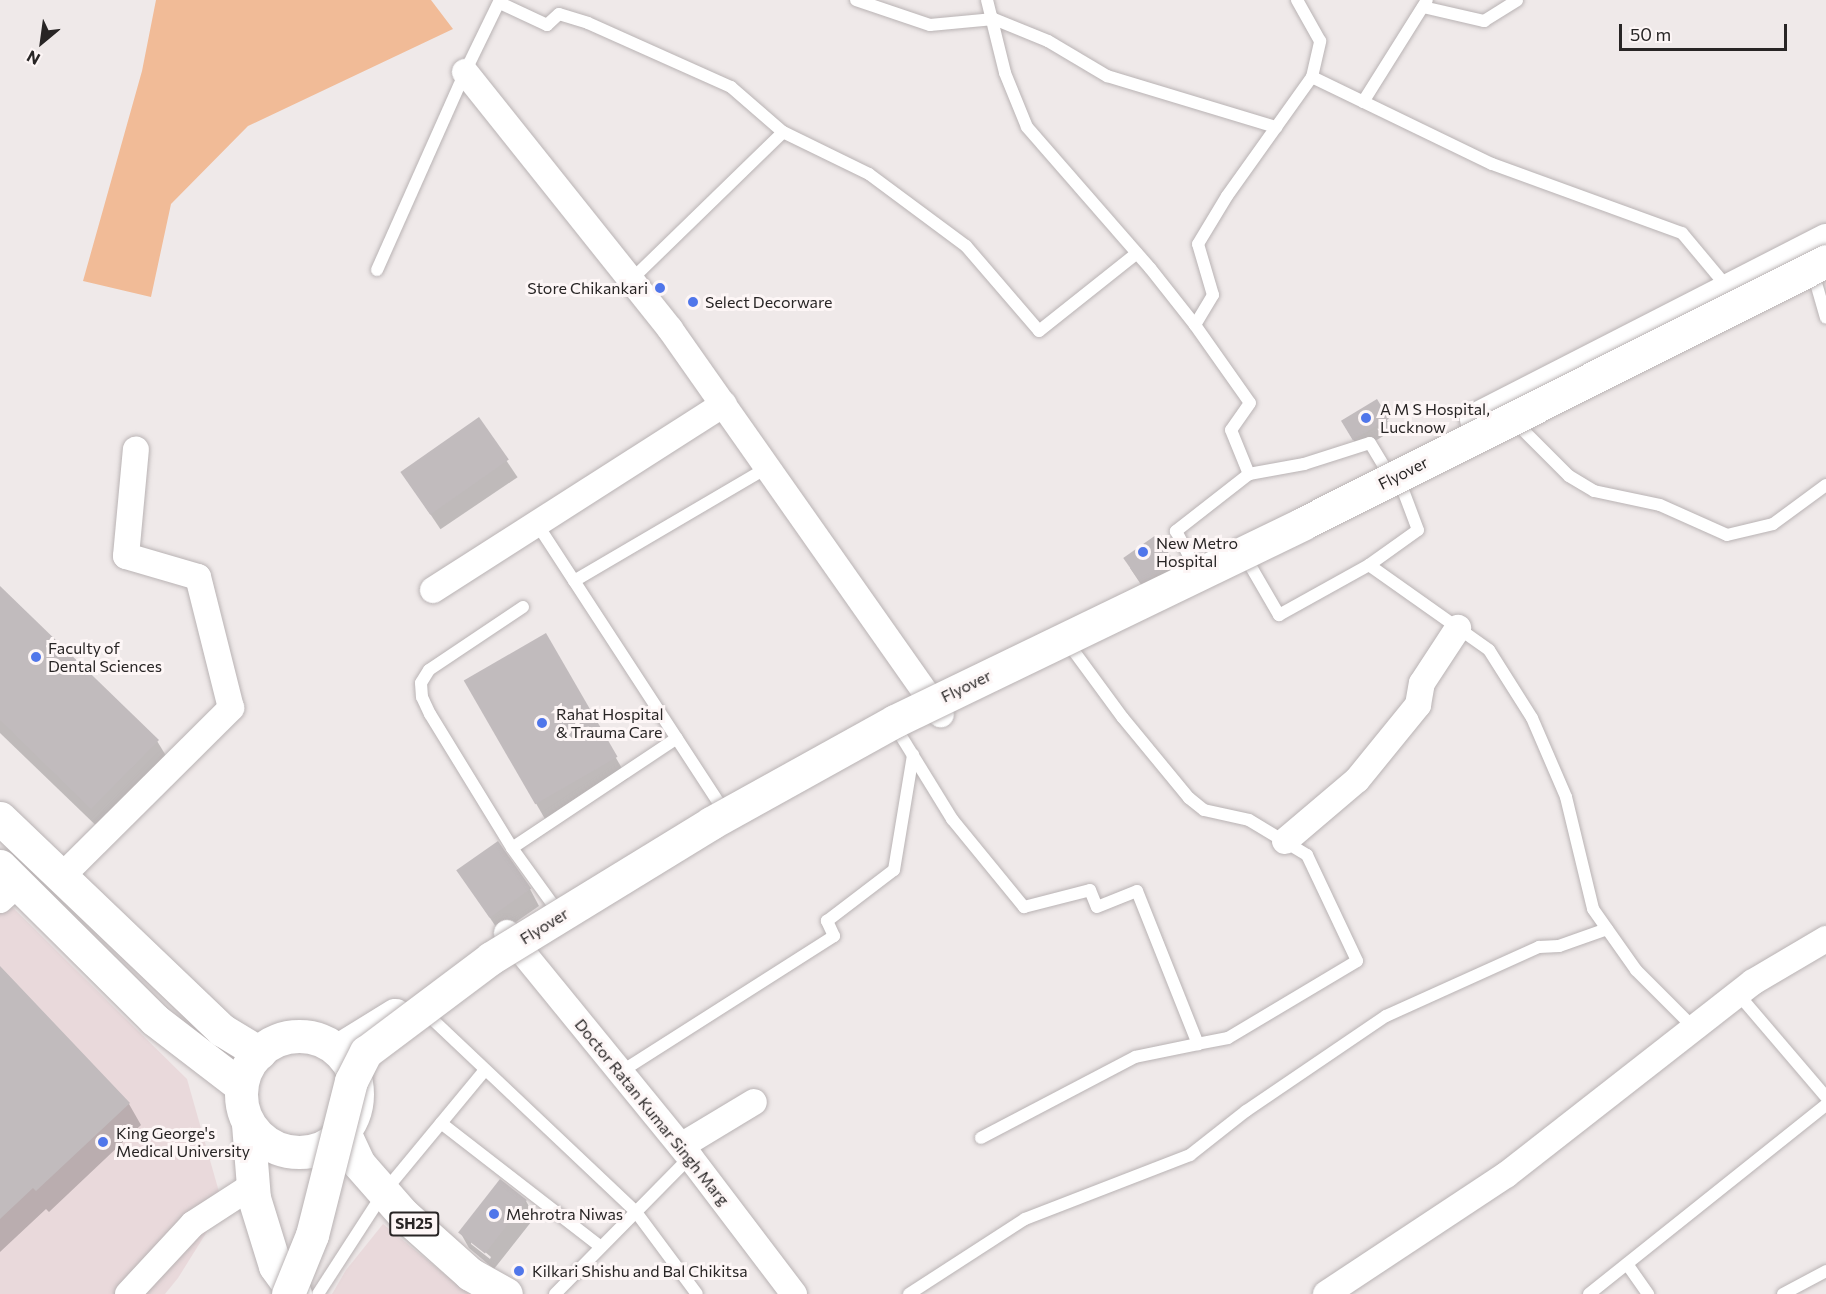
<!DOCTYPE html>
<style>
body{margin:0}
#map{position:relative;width:1826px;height:1294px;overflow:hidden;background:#efe9e9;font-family:Commissioner,sans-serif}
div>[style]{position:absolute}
.built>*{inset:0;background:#e9d9db}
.green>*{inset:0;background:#f1bb97}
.shadow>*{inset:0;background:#0003;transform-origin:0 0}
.building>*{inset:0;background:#c1bbbd;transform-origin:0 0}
.roads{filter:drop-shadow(0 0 2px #b9b3b4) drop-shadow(0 0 2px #b9b3b4)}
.lane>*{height:12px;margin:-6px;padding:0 6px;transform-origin:6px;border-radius:6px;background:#fff}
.street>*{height:26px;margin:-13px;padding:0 13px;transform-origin:13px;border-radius:13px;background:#fff}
.secondary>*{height:33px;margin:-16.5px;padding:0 16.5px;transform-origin:16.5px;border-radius:16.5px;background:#fff}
.primary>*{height:33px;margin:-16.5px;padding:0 16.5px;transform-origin:16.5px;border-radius:16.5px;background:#fff}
.primary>.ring{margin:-16.5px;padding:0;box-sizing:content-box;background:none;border:33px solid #fff;border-radius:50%}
.bridges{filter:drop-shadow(0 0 2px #b9b3b4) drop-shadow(0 0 2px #b9b3b4)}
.secondary-bridge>*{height:33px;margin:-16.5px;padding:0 16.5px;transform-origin:16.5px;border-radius:16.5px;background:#fff}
.dots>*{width:16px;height:16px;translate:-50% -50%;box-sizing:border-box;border:3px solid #fdf6f6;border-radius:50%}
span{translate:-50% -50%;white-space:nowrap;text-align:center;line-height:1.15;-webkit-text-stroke:6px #fdf6f6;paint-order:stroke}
.shield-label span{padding:2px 4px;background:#fdf6f6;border:2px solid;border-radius:4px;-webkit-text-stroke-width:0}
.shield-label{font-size:15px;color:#282525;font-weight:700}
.poi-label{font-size:16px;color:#282525}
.right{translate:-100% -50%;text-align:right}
.left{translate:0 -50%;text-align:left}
.street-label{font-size:16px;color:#282525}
.north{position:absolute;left:12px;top:12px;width:60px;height:60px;-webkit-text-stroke:4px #fdf6f6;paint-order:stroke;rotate:209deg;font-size:16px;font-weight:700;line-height:24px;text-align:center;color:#282525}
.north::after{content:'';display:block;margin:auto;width:21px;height:27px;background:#282525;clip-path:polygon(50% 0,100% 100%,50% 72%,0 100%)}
.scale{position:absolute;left:1619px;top:24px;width:168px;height:27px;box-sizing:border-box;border:3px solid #282525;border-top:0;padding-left:8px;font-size:18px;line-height:21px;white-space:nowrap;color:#282525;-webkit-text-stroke:4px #fdf6f6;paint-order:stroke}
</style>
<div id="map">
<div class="built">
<i style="clip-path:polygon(0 895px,187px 1079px,223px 1206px,178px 1278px,165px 1294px,0 1294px)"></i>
<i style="clip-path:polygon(383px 1224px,469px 1294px,332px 1294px,346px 1270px)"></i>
</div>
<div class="green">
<i style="clip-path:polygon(156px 0,431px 0,453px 29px,248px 126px,171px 204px,151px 297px,83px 281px,142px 71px)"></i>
</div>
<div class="shadow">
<i style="left:1376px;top:402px;width:33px;height:39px;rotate:59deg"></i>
<i style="left:479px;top:420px;width:69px;height:93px;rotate:56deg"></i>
<i style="clip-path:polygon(1173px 563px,1179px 573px,1146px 592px,1130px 568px)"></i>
<i style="clip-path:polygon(0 595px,157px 741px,176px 772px,110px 839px,0 733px)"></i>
<i style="left:545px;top:635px;width:166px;height:92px;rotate:60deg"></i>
<i style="clip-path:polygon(459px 871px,530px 889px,539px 906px,500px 933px)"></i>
<i style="clip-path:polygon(0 971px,129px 1104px,141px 1125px,49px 1212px,46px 1209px,0 1252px)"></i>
<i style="clip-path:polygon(evenodd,501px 1182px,526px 1201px,535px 1217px,494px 1269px,469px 1248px,460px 1232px,501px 1182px,471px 1240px,491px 1257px,490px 1259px,471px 1244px,471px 1240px)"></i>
</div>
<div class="building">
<i style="left:1377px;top:399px;width:23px;height:42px;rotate:59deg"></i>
<i style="left:479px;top:417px;width:52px;height:96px;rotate:55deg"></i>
<i style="left:1156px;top:535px;width:33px;height:40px;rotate:55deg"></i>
<i style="clip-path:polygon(0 586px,159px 740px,91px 809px,0 720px)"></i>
<i style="left:546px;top:633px;width:143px;height:95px;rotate:60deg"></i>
<i style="left:498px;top:841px;width:58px;height:51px;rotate:55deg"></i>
<i style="clip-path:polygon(0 966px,130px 1103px,36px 1191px,33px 1188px,0 1219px)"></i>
<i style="left:500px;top:1179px;width:34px;height:68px;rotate:38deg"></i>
</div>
<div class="roads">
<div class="lane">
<i style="left:856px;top:0;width:78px;rotate:18.7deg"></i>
<i style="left:930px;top:25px;width:64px;rotate:-5.4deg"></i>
<i style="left:994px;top:19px;width:58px;rotate:22.2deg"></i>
<i style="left:1048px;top:41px;width:69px;rotate:30.7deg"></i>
<i style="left:1107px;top:76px;width:177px;rotate:16.8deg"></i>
<i style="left:987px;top:0;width:75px;rotate:76.1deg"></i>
<i style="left:1005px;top:73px;width:58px;rotate:67.8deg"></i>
<i style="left:1027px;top:127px;width:187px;rotate:48.9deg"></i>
<i style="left:1150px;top:268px;width:73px;rotate:51.7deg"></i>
<i style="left:1195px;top:325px;width:95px;rotate:54.8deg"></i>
<i style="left:1250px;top:403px;width:33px;rotate:125deg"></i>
<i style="left:1231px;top:430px;width:48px;rotate:67.8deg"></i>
<i style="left:1249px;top:474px;width:93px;rotate:142deg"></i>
<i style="left:1176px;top:531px;width:47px;rotate:62.4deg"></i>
<i style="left:500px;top:3px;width:52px;rotate:25.1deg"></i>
<i style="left:547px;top:25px;width:16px;rotate:-43deg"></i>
<i style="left:559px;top:14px;width:30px;rotate:17deg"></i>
<i style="left:588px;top:23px;width:157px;rotate:24.1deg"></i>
<i style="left:731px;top:87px;width:69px;rotate:40.9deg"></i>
<i style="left:1423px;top:7px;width:63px;rotate:12.9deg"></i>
<i style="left:1484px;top:21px;width:39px;rotate:-32deg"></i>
<i style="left:1312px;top:77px;width:200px;rotate:25.8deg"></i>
<i style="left:1492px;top:164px;width:202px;rotate:20deg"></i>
<i style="left:1682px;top:233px;width:72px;rotate:50.1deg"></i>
<i style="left:1363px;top:102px;width:120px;rotate:-57.9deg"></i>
<i style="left:377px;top:270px;width:217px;rotate:-66deg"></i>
<i style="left:465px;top:72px;width:80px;rotate:-64.1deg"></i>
<i style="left:631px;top:280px;width:212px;rotate:-44.2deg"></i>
<i style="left:783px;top:132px;width:96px;rotate:26deg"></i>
<i style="left:869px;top:174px;width:121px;rotate:36.6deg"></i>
<i style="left:966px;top:246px;width:112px;rotate:49.3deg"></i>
<i style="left:1039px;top:331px;width:125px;rotate:-38.5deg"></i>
<i style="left:1816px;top:283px;width:36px;rotate:74deg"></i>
<i style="left:1195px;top:325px;width:35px;rotate:-59deg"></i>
<i style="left:1213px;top:295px;width:53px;rotate:-106.4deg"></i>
<i style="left:1198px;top:244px;width:56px;rotate:-58.9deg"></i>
<i style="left:1227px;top:196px;width:146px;rotate:-54.5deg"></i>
<i style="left:1312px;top:77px;width:37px;rotate:-77deg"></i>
<i style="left:1320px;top:41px;width:47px;rotate:-119.3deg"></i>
<i style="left:1523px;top:430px;width:65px;rotate:45deg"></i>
<i style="left:1569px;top:476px;width:29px;rotate:31deg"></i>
<i style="left:1594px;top:491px;width:67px;rotate:12deg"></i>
<i style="left:1660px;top:505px;width:73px;rotate:24.1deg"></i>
<i style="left:1727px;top:535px;width:47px;rotate:-13.4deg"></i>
<i style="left:1773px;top:524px;width:66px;rotate:-36.3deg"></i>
<i style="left:1249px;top:474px;width:56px;rotate:-10.3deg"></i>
<i style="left:1304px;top:464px;width:69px;rotate:-17.7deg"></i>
<i style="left:1370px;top:443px;width:27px;rotate:59deg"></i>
<i style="left:537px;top:524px;width:332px;rotate:56.9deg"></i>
<i style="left:1243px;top:553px;width:72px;rotate:59.9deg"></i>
<i style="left:1279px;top:615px;width:103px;rotate:-29.1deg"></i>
<i style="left:1369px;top:565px;width:60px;rotate:-35.5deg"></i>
<i style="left:1418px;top:530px;width:43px;rotate:-110.6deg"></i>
<i style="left:1369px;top:565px;width:147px;rotate:35.3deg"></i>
<i style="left:1489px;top:650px;width:80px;rotate:57.7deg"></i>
<i style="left:1532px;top:718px;width:86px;rotate:66.7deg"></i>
<i style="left:1566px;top:797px;width:115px;rotate:76.4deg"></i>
<i style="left:1593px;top:909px;width:75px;rotate:54.8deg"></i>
<i style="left:1636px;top:970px;width:82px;rotate:45deg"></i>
<i style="left:574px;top:581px;width:225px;rotate:-30.4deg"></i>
<i style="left:523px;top:607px;width:113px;rotate:146.2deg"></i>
<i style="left:429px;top:670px;width:15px;rotate:122deg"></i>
<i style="left:421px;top:683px;width:14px;rotate:86deg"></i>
<i style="left:422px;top:697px;width:19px;rotate:65deg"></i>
<i style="left:430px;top:714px;width:157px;rotate:58.5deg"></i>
<i style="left:512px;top:848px;width:198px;rotate:-33.7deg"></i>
<i style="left:1073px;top:650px;width:84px;rotate:53.7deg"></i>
<i style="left:1123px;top:718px;width:104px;rotate:50.5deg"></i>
<i style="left:1189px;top:798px;width:19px;rotate:39deg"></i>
<i style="left:1204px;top:810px;width:46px;rotate:12.5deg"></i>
<i style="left:1249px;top:820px;width:68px;rotate:31.1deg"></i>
<i style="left:1307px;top:855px;width:117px;rotate:64.7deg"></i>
<i style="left:1357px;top:961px;width:150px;rotate:149.2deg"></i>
<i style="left:1228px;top:1038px;width:31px;rotate:169deg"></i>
<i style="left:893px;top:723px;width:113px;rotate:58.4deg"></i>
<i style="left:952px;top:819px;width:114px;rotate:50.7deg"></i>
<i style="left:1024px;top:907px;width:68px;rotate:-14.4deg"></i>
<i style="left:1090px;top:890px;width:18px;rotate:68deg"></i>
<i style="left:1097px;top:907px;width:43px;rotate:-21.8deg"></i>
<i style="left:1137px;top:891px;width:165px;rotate:68.3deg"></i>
<i style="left:1198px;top:1044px;width:64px;rotate:168.3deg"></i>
<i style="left:1135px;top:1057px;width:174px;rotate:152.3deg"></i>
<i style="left:512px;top:848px;width:67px;rotate:54.2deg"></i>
<i style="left:1738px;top:994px;width:135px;rotate:49.5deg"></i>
<i style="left:431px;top:1018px;width:282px;rotate:43.4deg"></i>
<i style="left:636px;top:1212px;width:102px;rotate:53.4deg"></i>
<i style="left:619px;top:1073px;width:255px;rotate:-32.5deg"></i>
<i style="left:834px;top:936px;width:17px;rotate:-115deg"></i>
<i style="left:827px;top:921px;width:84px;rotate:-37.3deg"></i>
<i style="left:894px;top:870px;width:117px;rotate:-80.6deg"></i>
<i style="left:441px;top:1123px;width:202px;rotate:37.8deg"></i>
<i style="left:1627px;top:1264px;width:37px;rotate:55deg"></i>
<i style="left:318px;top:1294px;width:121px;rotate:-57.1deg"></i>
<i style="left:384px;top:1192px;width:158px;rotate:-50.4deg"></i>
<i style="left:555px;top:1294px;width:192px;rotate:-45.4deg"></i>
<i style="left:909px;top:1294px;width:138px;rotate:-32.9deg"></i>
<i style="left:1025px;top:1219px;width:177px;rotate:-21.2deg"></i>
<i style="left:1190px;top:1155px;width:71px;rotate:-38.2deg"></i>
<i style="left:1246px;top:1111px;width:169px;rotate:-34.2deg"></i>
<i style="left:1386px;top:1016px;width:168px;rotate:-24.3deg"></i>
<i style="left:1539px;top:947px;width:20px;rotate:-3deg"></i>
<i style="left:1559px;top:946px;width:51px;rotate:-19.5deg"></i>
<i style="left:1589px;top:1294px;width:303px;rotate:-38.6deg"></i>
<i style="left:1783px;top:1294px;width:49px;rotate:-28.1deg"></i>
</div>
<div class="street">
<i style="left:465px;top:72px;width:329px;rotate:51.4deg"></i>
<i style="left:670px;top:329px;width:471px;rotate:54.9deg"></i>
<i style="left:433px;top:590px;width:345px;rotate:-32.6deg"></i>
<i style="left:1285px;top:841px;width:94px;rotate:-40.3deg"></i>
<i style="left:1357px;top:780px;width:97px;rotate:-50.9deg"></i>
<i style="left:1418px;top:705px;width:22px;rotate:-80deg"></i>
<i style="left:1422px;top:683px;width:66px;rotate:-56.8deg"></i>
<i style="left:61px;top:877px;width:240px;rotate:-44.8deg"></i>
<i style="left:231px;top:708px;width:135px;rotate:-104.1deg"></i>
<i style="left:198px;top:577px;width:75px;rotate:-163.7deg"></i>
<i style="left:126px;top:556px;width:107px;rotate:-84.7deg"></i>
<i style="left:0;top:900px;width:24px;rotate:-42deg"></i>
<i style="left:507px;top:933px;width:289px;rotate:50.8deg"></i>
<i style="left:690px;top:1157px;width:172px;rotate:52.8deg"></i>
<i style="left:681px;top:1146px;width:85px;rotate:-31.1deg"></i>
<i style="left:128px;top:1294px;width:96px;rotate:-47.1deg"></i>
<i style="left:193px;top:1224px;width:72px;rotate:-33deg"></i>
<i style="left:1326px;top:1294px;width:216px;rotate:-33.5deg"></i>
<i style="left:1506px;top:1175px;width:313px;rotate:-38deg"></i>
<i style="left:1753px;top:982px;width:85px;rotate:-30.5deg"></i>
</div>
<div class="secondary">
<i style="left:1476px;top:419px;width:393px;rotate:-27.1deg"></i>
<i style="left:338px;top:1050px;width:67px;rotate:-31.6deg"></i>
</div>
<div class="primary">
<i style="left:0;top:818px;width:307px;rotate:43.7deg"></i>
<i style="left:222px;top:1030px;width:44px;rotate:31.2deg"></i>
<i style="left:0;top:866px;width:218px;rotate:44.8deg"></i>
<i style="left:155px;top:1020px;width:108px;rotate:37.5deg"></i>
<i class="ring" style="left:241px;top:1036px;width:83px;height:83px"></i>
<i style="left:248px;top:1124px;width:74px;rotate:85.4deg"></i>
<i style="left:254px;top:1198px;width:71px;rotate:72.8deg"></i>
<i style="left:275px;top:1266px;width:34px;rotate:54deg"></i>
<i style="left:344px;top:1132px;width:35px;rotate:65deg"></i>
<i style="left:359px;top:1164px;width:67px;rotate:48.7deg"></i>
<i style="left:403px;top:1214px;width:90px;rotate:41.8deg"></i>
<i style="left:470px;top:1274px;width:41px;rotate:29.1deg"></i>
</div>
</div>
<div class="bridges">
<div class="secondary-bridge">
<i style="left:288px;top:1294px;width:64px;rotate:-67.9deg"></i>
<i style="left:312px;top:1235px;width:159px;rotate:-75.8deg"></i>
<i style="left:351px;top:1081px;width:33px;rotate:-63deg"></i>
<i style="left:366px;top:1052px;width:156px;rotate:-36.9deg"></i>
<i style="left:491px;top:958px;width:258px;rotate:-31.5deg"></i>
<i style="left:711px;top:823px;width:210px;rotate:-29deg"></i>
<i style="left:895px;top:721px;width:452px;rotate:-25.8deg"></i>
<i style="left:1302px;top:524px;width:586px;rotate:-26.65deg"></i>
</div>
</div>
<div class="dots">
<i style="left:660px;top:288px;background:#5076ea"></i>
<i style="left:693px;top:302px;background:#5076ea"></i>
<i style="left:1366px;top:418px;background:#5076ea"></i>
<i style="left:1143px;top:552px;background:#5076ea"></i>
<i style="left:36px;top:657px;background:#5076ea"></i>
<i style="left:542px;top:723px;background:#5076ea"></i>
<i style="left:103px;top:1142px;background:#5076ea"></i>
<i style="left:494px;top:1214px;background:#5076ea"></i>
<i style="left:519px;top:1271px;background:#5076ea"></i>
</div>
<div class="shield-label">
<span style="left:414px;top:1224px">SH25</span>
</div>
<div class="poi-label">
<span class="right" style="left:648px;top:288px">Store Chikankari</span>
<span class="left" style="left:705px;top:302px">Select Decorware</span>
<span class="left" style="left:1380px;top:418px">A M S Hospital,<br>Lucknow</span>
<span class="left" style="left:1156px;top:552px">New Metro<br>Hospital</span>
<span class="left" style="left:48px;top:657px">Faculty of<br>Dental Sciences</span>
<span class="left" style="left:556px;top:723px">Rahat Hospital<br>&amp; Trauma Care</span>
<span class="left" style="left:116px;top:1142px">King George's<br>Medical University</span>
<span class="left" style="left:506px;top:1214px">Mehrotra Niwas</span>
<span class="left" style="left:532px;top:1271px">Kilkari Shishu and Bal Chikitsa</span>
</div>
<div class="street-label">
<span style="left:1403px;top:473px;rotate:-27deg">Flyover</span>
<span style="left:966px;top:686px;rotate:-26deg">Flyover</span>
<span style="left:544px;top:926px;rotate:-32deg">Flyover</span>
<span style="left:652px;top:1112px;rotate:51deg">Doctor Ratan Kumar Singh Marg</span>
</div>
<div class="north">N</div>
<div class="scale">50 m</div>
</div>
